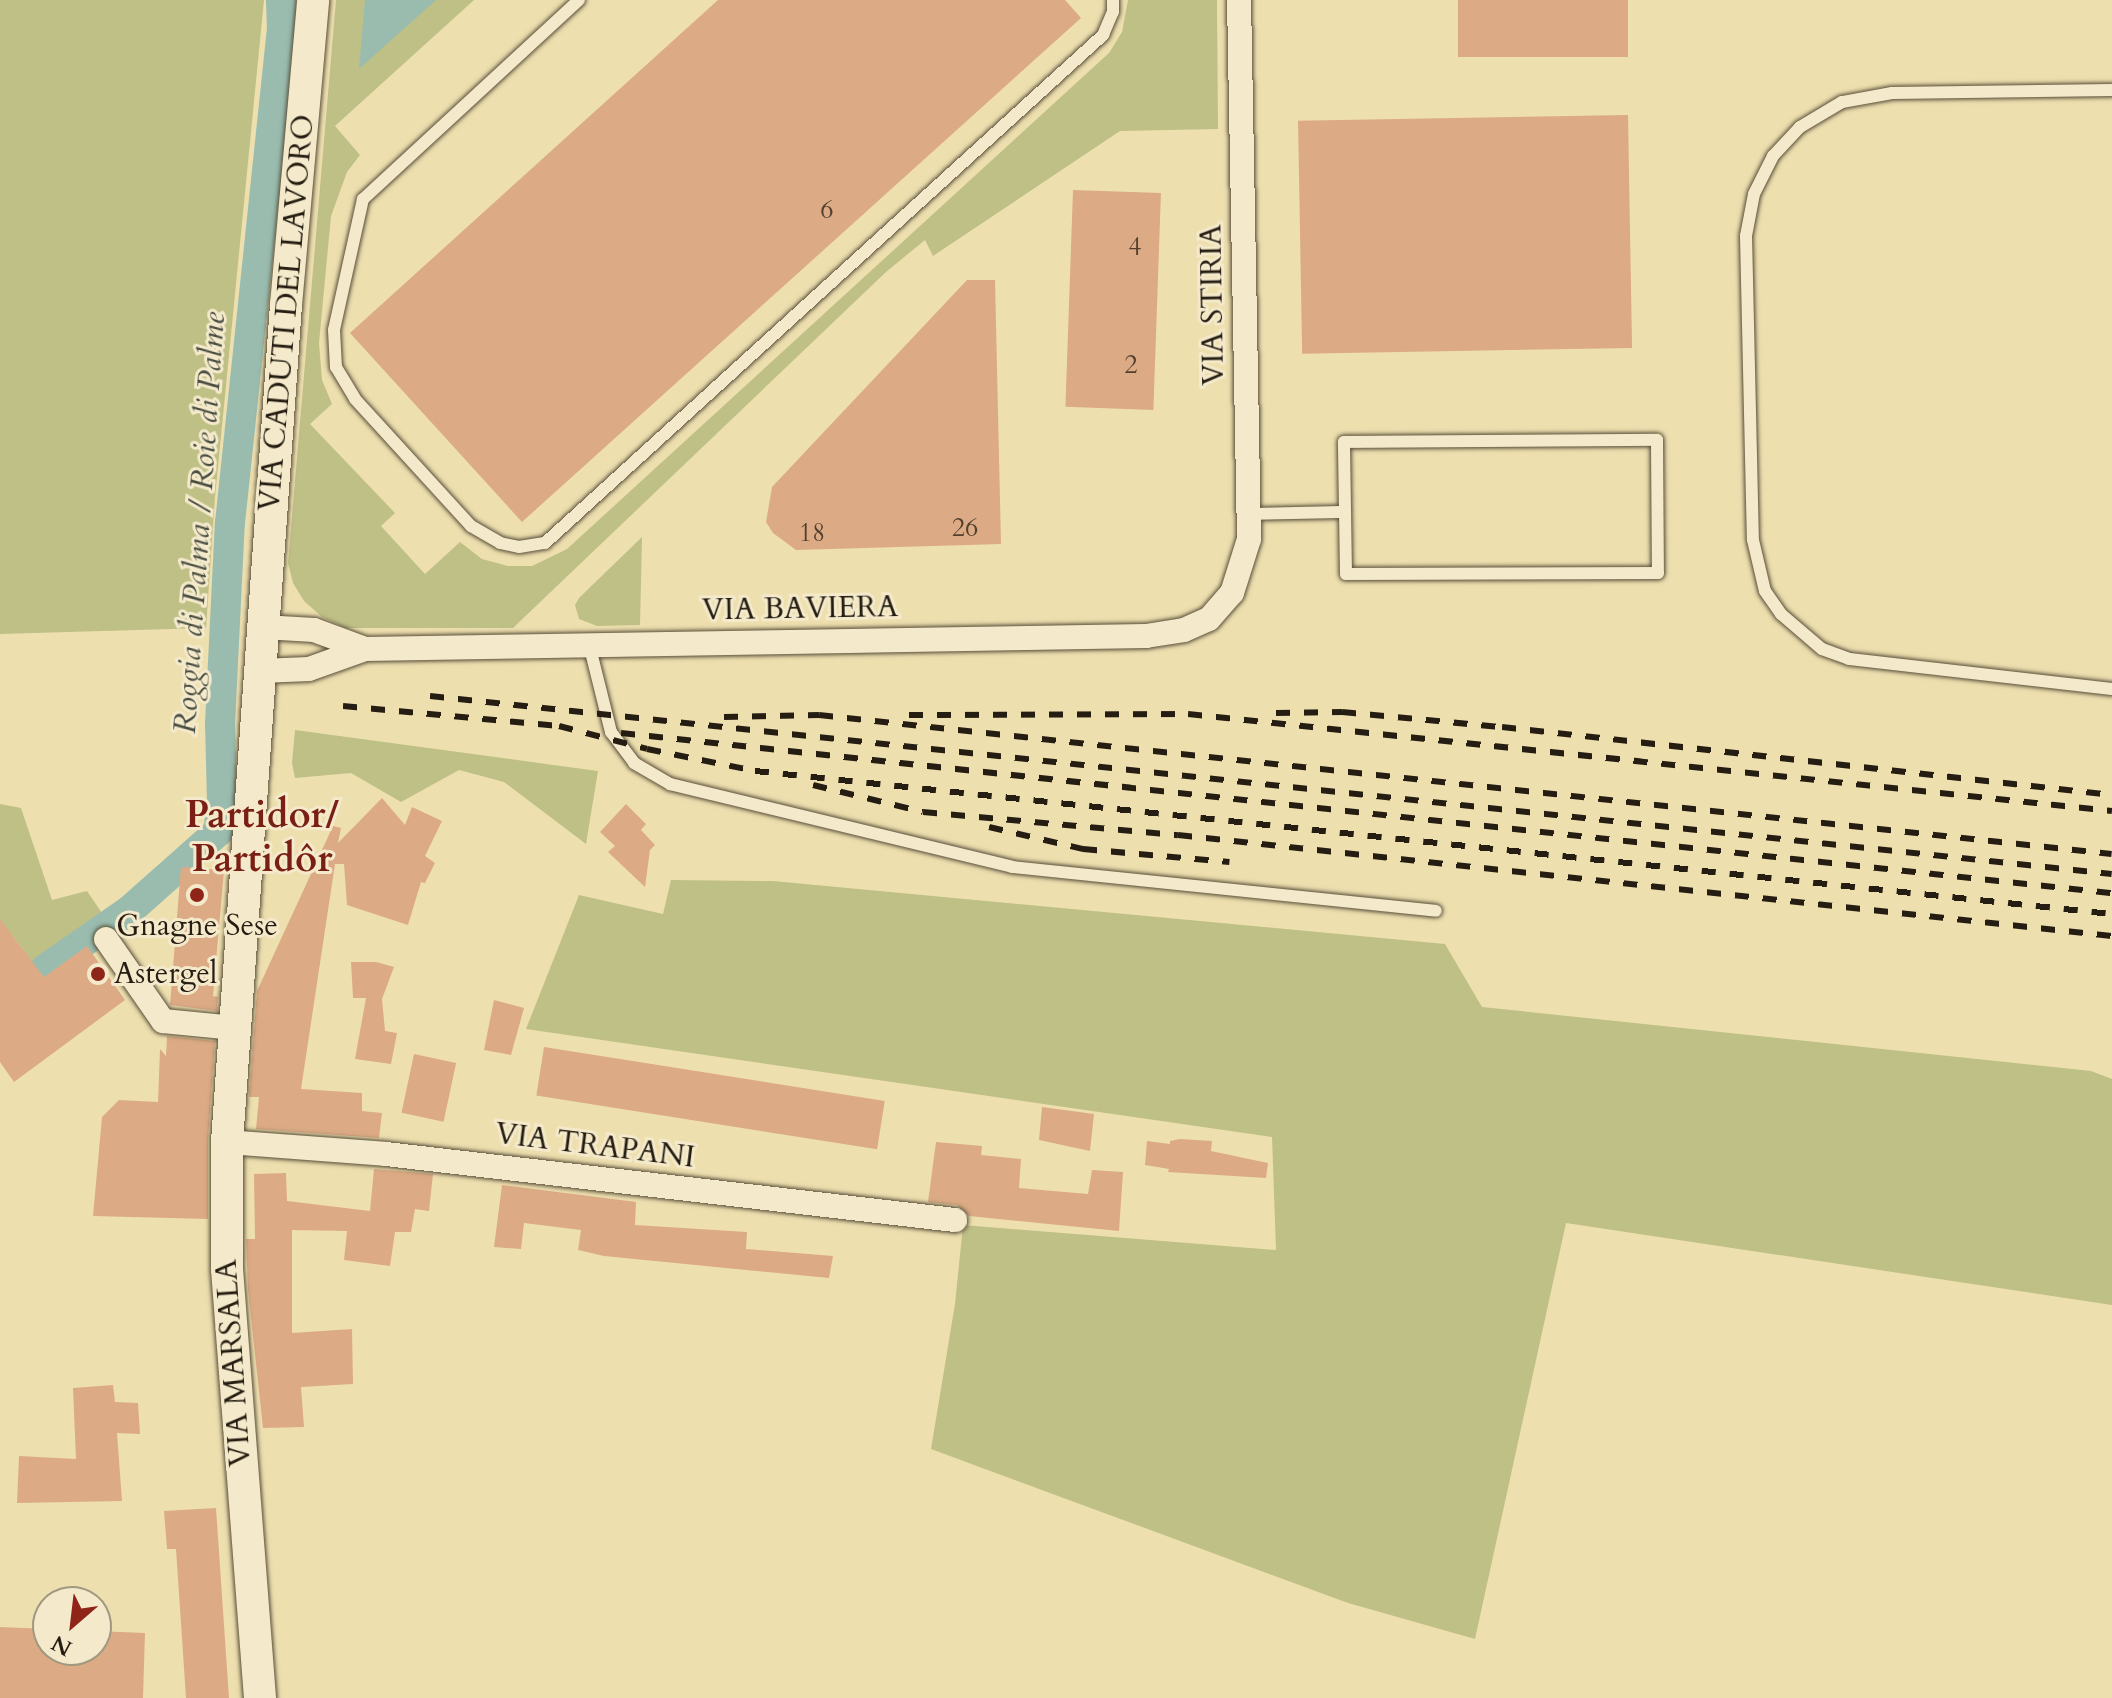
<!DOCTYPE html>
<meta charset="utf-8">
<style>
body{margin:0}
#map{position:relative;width:2112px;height:1698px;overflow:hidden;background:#eedfaf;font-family:Cardo,serif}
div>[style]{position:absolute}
.green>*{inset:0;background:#bfc086}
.water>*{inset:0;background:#99bcaf}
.canal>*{height:30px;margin:-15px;padding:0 15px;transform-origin:15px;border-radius:15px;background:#99bcaf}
.building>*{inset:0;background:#dcab85;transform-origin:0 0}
.roads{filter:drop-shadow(0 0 2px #574e39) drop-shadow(0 0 2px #574e39)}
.service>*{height:12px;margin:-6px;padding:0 6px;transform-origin:6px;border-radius:6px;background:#f4eacb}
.minor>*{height:24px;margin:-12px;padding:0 12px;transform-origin:12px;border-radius:12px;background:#f4eacb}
.tertiary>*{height:32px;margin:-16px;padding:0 16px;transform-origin:16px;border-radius:16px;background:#f4eacb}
.rail>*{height:6px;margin-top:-3px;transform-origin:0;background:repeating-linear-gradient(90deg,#251d12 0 14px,transparent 0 28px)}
.dots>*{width:22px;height:22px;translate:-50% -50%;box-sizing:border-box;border:4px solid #f4eacb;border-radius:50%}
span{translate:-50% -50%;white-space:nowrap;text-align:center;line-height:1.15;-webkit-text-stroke:6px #f4eacb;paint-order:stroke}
.number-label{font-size:26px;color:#53402f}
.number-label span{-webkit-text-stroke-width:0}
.street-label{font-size:30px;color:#251d12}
.poi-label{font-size:30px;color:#251d12}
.left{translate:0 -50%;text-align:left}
.water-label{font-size:32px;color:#484d41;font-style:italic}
.district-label{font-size:38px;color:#7a1f14;font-weight:700}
.north{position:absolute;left:32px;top:1586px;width:80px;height:80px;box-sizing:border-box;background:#f4eacb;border:2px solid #a19881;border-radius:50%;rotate:208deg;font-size:22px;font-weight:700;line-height:32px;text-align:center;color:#251d12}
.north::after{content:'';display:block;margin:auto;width:28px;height:36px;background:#8f2418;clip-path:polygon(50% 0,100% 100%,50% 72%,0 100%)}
</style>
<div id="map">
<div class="green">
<i style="clip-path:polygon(0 0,264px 0,215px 497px,206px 628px,0 634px)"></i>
<i style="clip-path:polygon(336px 0,474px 0,335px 126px,360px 155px,347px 172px,331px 216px,319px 343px,322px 380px,332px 404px,310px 424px,395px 513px,381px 526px,425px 574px,460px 542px,482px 559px,508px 566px,532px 566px,567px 549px,1109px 53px,1122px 32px,1128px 0,1217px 0,1218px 129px,1120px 131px,933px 256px,925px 240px,886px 272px,513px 628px,346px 628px,322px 617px,304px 601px,293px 583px,288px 563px)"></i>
<i style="clip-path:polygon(642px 537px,640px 625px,597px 626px,579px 619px,575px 605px,579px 598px)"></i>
<i style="clip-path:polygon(295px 730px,598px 771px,586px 844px,504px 782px,459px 770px,401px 802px,351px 773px,295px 778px,292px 763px)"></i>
<i style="clip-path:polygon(0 804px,21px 808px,52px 900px,87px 891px,102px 913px,33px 963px,13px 936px,0 945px)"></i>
<i style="clip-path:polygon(671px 880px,773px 881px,1445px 944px,1482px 1007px,2091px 1071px,2112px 1079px,2112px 1305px,1566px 1223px,1475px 1639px,1348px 1603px,931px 1449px,955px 1304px,963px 1225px,1276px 1250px,1272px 1137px,526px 1029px,579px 895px,663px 914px)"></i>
</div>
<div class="water">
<i style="clip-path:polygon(365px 0,436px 0,359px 69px)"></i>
</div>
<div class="canal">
<i style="left:45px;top:969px;width:103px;rotate:-34.8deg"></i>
<i style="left:130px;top:910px;width:118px;rotate:-41.6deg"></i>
<i style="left:218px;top:832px;width:28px;rotate:-82deg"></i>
<i style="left:222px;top:804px;width:80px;rotate:-91.4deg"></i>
<i style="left:220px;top:724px;width:201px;rotate:-87.2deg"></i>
<i style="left:230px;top:523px;width:496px;rotate:-84deg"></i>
<i style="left:282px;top:30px;width:30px;rotate:-92deg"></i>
</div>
<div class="building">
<i style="clip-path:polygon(718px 0,1065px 0,1081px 18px,522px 522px,350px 333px)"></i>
<i style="left:1458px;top:0;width:170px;height:57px"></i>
<i style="left:1628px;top:115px;width:233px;height:330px;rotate:89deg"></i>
<i style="left:1073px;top:190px;width:88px;height:217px;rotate:2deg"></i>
<i style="clip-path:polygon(967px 280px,995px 280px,1001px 544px,796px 550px,773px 533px,766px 522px,772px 487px)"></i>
<i style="clip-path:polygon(382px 798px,405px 825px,412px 807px,442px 821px,425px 856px,435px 863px,425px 883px,421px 882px,408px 925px,347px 905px,344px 864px,335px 864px,301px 1089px,362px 1093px,362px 1111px,382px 1113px,379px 1138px,256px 1129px,259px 1097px,249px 1097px,257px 991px,333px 826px,341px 828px,338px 843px)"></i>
<i style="clip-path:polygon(626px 804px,646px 824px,641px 830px,655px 845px,650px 850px,645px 887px,608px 852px,615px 846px,600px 832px)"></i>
<i style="clip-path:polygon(181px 867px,224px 870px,213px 996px,218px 997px,217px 1011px,170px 1005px)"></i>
<i style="clip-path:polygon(0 919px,44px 977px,87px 946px,125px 1000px,14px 1082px,0 1062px)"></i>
<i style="clip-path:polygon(351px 962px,376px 962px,394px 967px,382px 999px,385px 1031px,397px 1033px,391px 1064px,355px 1059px,366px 998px,353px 998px)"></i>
<i style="clip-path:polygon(494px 1000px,524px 1008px,511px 1055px,484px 1050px)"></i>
<i style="clip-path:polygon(167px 1036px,215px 1041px,208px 1141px,208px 1219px,93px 1216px,102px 1117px,119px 1100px,158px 1102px,160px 1049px,166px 1056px)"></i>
<i style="left:544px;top:1047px;width:345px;height:49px;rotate:9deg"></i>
<i style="left:414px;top:1054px;width:43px;height:60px;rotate:12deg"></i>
<i style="clip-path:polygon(1042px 1107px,1094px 1114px,1090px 1151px,1039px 1140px)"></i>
<i style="clip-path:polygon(1180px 1139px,1212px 1141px,1211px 1151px,1268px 1163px,1266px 1178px,1168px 1172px,1169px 1169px,1145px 1165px,1147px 1141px,1170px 1144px,1170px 1141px)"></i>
<i style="clip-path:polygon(936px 1142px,982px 1146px,981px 1155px,1021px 1159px,1019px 1188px,1088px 1194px,1092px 1170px,1123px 1172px,1119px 1231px,969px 1216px,957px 1205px,928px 1202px)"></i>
<i style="clip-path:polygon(374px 1169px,433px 1174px,429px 1211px,415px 1209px,411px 1232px,395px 1232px,390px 1266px,344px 1260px,347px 1231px,292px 1230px,292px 1333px,352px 1329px,353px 1384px,301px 1387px,304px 1427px,263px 1428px,248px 1290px,246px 1239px,255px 1239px,254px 1174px,286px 1173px,287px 1201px,370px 1211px)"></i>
<i style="clip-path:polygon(502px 1185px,636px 1202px,635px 1225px,747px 1232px,746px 1249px,833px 1256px,829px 1278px,604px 1256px,578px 1250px,581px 1230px,524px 1223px,521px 1249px,494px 1247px)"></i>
<i style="clip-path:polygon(113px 1385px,115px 1402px,138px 1403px,140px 1434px,117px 1433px,122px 1501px,17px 1503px,19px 1456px,76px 1459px,73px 1388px)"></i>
<i style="clip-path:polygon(216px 1508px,229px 1698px,186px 1698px,176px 1549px,167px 1549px,164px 1511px)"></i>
<i style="clip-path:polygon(0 1627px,48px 1629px,48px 1650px,96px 1650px,96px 1631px,145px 1633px,143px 1698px,0 1698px)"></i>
</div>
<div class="roads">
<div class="service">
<i style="left:579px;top:0;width:294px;rotate:137.3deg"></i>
<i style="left:363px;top:199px;width:134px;rotate:102.5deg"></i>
<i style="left:334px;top:330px;width:37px;rotate:87deg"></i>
<i style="left:336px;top:367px;width:37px;rotate:59deg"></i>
<i style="left:355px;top:399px;width:172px;rotate:47.6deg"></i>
<i style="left:471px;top:526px;width:34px;rotate:30deg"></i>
<i style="left:500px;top:543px;width:19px;rotate:12deg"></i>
<i style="left:519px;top:547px;width:26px;rotate:-9deg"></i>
<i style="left:545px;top:543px;width:755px;rotate:-42.31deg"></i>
<i style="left:1103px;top:35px;width:25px;rotate:-67deg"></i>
<i style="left:1113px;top:12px;width:12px;rotate:-90deg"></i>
<i style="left:2112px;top:90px;width:220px;rotate:179.2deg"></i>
<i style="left:1892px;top:93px;width:51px;rotate:169.8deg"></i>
<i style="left:1842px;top:102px;width:49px;rotate:149.2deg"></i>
<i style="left:1800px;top:127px;width:40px;rotate:133deg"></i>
<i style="left:1773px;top:156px;width:42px;rotate:116.6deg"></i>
<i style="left:1754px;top:194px;width:43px;rotate:100.8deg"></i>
<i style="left:1746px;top:236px;width:304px;rotate:88.7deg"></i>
<i style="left:1753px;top:540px;width:52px;rotate:76.8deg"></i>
<i style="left:1765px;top:591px;width:28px;rotate:55deg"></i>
<i style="left:1781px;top:614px;width:54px;rotate:40.5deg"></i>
<i style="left:1822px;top:649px;width:29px;rotate:20deg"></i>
<i style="left:1849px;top:659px;width:265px;rotate:6.5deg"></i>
<i style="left:1657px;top:440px;width:133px;rotate:89.6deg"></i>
<i style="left:1658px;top:573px;width:312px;rotate:179.8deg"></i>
<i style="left:1346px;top:574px;width:132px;rotate:-90.9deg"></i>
<i style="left:1344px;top:442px;width:313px;rotate:-0.4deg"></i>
<i style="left:1249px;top:514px;width:96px;rotate:-1.2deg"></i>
<i style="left:589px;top:644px;width:91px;rotate:76deg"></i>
<i style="left:611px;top:732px;width:39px;rotate:53deg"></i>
<i style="left:634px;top:763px;width:42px;rotate:30.3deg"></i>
<i style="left:670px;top:784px;width:352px;rotate:13.6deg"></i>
<i style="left:1012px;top:867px;width:426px;rotate:5.9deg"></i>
</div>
<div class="minor">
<i style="left:263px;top:627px;width:51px;rotate:3.4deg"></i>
<i style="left:314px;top:630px;width:54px;rotate:20.4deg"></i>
<i style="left:261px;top:671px;width:48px;rotate:-2.4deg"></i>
<i style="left:309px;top:669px;width:59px;rotate:-19.7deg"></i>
<i style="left:365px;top:649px;width:781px;rotate:-0.95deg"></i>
<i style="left:1146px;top:636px;width:38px;rotate:-9deg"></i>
<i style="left:1184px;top:630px;width:27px;rotate:-24deg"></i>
<i style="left:1209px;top:619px;width:35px;rotate:-49deg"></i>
<i style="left:1232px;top:593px;width:57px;rotate:-72.5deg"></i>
<i style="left:1249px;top:539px;width:539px;rotate:-91.06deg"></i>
<i style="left:106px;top:939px;width:100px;rotate:55.2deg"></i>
<i style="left:163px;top:1021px;width:72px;rotate:5.6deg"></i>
<i style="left:227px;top:1142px;width:159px;rotate:4.3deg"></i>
<i style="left:386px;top:1154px;width:573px;rotate:6.62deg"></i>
</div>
<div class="tertiary">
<i style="left:260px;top:1698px;width:430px;rotate:-94.4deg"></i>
<i style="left:227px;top:1269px;width:127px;rotate:-90deg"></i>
<i style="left:227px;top:1142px;width:839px;rotate:-85.97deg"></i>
<i style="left:286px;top:305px;width:306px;rotate:-84.9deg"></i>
</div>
</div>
<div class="rail">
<i style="left:430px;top:696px;width:1691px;rotate:6.04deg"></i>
<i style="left:343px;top:706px;width:217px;rotate:5.3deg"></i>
<i style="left:559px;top:726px;width:91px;rotate:14.6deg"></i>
<i style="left:647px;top:749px;width:110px;rotate:11.5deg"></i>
<i style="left:755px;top:771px;width:1365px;rotate:6.02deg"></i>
<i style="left:1276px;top:713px;width:66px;rotate:-0.9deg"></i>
<i style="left:1342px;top:712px;width:161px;rotate:5.4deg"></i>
<i style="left:1502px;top:727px;width:614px;rotate:6.36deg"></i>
<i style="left:909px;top:715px;width:279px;rotate:-0.2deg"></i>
<i style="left:1188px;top:714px;width:929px;rotate:5.99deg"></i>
<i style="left:724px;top:717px;width:95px;rotate:-1.2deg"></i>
<i style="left:819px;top:715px;width:1300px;rotate:6.14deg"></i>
<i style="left:621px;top:733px;width:1500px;rotate:6.13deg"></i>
<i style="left:813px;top:785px;width:113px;rotate:13.8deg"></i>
<i style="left:923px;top:812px;width:256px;rotate:5.2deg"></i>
<i style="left:1178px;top:835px;width:939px;rotate:6.17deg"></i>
<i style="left:989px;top:827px;width:97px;rotate:13.2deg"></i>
<i style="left:1083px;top:849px;width:147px;rotate:5.1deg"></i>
</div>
<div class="dots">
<i style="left:197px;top:895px;background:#8f2418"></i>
<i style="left:98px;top:974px;background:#8f2418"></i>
</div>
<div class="number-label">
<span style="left:827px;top:210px">6</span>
<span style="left:1135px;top:247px">4</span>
<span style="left:1131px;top:365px">2</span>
<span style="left:965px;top:528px">26</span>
<span style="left:812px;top:533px">18</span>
</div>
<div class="street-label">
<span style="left:1213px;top:305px;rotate:-91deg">VIA STIRIA</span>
<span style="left:287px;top:313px;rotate:-85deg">VIA CADUTI DEL LAVORO</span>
<span style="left:800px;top:609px;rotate:-1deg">VIA BAVIERA</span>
<span style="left:595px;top:1146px;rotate:7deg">VIA TRAPANI</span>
<span style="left:234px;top:1363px;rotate:-94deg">VIA MARSALA</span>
</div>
<div class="poi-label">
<span style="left:197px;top:926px">Gnagne Sese</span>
<span class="left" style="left:114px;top:974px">Astergel</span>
</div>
<div class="water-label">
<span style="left:200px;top:523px;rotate:-86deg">Roggia di Palma / Roie di Palme</span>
</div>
<div class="district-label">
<span style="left:262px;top:838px">Partidor/<br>Partidôr</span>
</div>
<div class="north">N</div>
</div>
